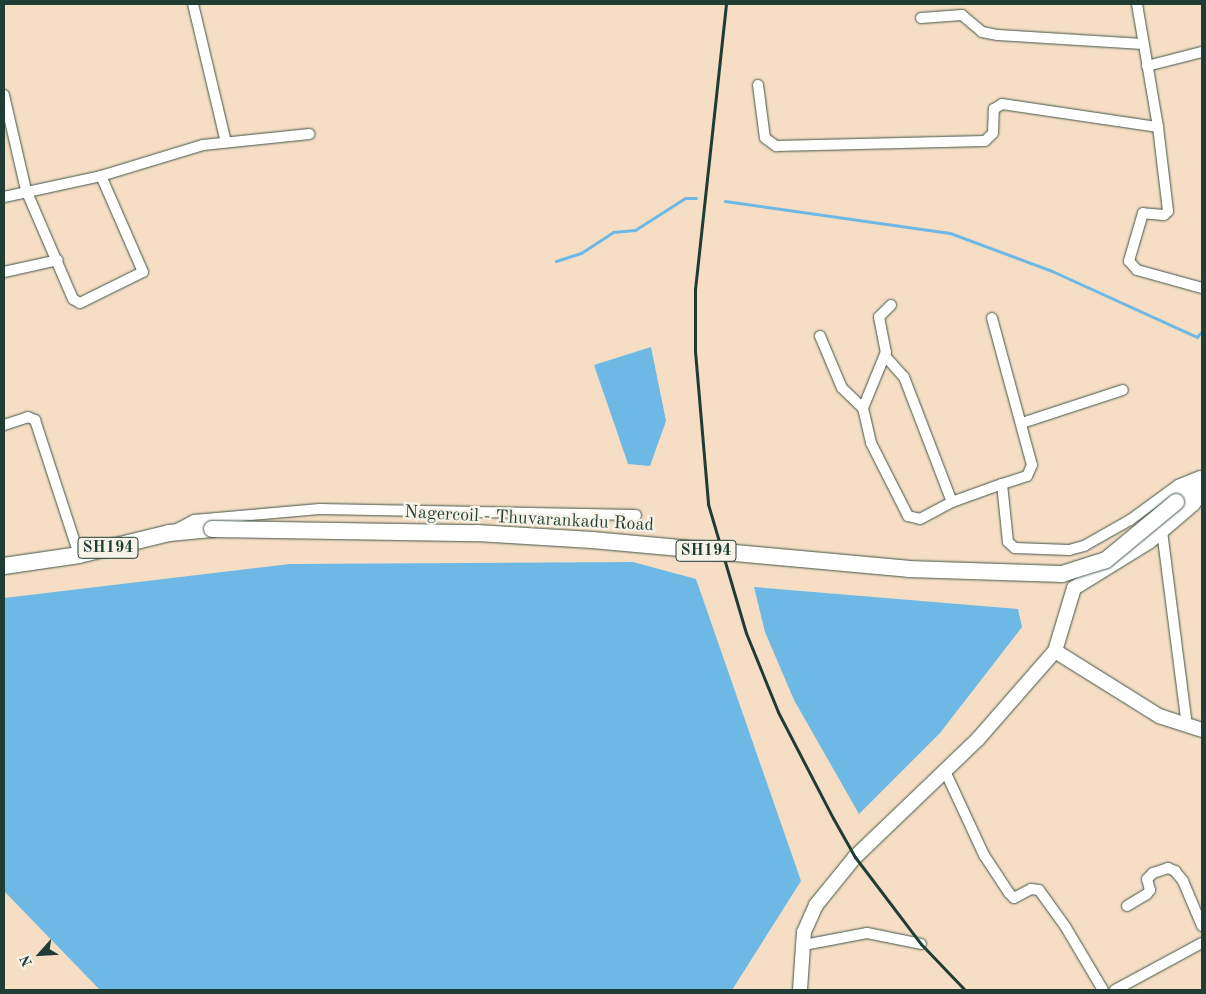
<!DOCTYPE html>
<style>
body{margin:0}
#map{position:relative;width:1206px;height:994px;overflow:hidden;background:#f5dec3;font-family:"Old Standard TT",serif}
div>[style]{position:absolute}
.water>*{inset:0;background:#6eb8e6}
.stream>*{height:3px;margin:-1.5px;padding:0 1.5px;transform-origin:1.5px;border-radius:1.5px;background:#6eb8e6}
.roads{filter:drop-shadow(0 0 1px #3f5549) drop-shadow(0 0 1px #3f5549)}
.street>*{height:10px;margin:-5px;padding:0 5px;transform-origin:5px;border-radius:5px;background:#fff}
.secondary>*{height:14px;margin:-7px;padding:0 7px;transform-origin:7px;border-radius:7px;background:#fff}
.primary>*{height:16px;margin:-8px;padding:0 8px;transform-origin:8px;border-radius:8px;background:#fff}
.rail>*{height:3px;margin:-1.5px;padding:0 1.5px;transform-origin:1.5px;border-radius:1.5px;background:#1f3d34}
.bridges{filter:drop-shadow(0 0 1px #3f5549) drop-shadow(0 0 1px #3f5549)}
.primary-bridge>*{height:16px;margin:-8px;padding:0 8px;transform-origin:8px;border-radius:8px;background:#fff}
span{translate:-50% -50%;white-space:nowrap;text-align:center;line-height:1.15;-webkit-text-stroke:4.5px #f7f3e8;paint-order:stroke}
.shield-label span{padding:1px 4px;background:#f7f3e8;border:1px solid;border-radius:4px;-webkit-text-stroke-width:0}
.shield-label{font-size:16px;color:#1f3d34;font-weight:700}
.street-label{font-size:18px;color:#1f3d34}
.frame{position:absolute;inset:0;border:5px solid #1f3d34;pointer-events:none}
.north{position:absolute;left:15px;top:929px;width:50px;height:50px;-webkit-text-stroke:4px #f7f3e8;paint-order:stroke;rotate:244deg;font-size:14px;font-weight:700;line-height:20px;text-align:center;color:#1f3d34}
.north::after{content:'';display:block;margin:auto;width:18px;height:22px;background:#1f3d34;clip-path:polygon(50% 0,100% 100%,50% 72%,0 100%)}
</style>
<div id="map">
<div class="water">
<i style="clip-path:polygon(651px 347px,666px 421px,650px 466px,628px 464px,594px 365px)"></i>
<i style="clip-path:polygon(633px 562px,696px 579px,801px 881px,732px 990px,100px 990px,4px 891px,4px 598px,290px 564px)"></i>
<i style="clip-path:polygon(754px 587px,1018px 609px,1022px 627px,940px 733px,859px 814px,794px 700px,765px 632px)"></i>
</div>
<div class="stream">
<i style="left:725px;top:201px;width:227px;rotate:8.1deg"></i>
<i style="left:950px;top:233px;width:109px;rotate:20.4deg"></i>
<i style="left:1052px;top:271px;width:159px;rotate:24.5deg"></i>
<i style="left:1197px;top:337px;width:8px;rotate:-50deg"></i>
<i style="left:556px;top:261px;width:26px;rotate:-18deg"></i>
<i style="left:581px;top:253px;width:38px;rotate:-33deg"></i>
<i style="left:613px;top:232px;width:22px;rotate:-5deg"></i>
<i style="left:635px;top:230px;width:59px;rotate:-32.6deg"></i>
<i style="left:685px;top:198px;width:11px"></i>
</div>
<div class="roads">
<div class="street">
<i style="left:193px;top:4px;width:142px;rotate:76.6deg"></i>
<i style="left:1137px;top:4px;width:125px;rotate:80.3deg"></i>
<i style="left:1158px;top:127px;width:85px;rotate:83.2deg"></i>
<i style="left:1168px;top:211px;width:6px;rotate:135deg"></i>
<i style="left:1164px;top:215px;width:21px;rotate:-175deg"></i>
<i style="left:1143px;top:213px;width:50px;rotate:106.3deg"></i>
<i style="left:1129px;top:261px;width:12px;rotate:48deg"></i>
<i style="left:1137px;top:270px;width:67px;rotate:15.5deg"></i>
<i style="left:921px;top:18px;width:41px;rotate:-4.2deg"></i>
<i style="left:962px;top:15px;width:26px;rotate:40deg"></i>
<i style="left:982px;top:32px;width:16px;rotate:11deg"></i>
<i style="left:998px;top:35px;width:145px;rotate:3.6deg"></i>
<i style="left:1147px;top:66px;width:57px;rotate:-14.3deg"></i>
<i style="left:758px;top:85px;width:53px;rotate:82.5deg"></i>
<i style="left:765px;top:138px;width:14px;rotate:36deg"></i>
<i style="left:776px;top:146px;width:209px;rotate:-1.4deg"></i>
<i style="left:985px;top:141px;width:11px;rotate:-45deg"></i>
<i style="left:993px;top:133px;width:24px;rotate:-88deg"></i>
<i style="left:994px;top:109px;width:9px;rotate:-32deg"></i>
<i style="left:1002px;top:104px;width:158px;rotate:8.4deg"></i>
<i style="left:4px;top:95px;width:98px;rotate:77deg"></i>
<i style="left:26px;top:190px;width:119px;rotate:66.7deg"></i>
<i style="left:73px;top:299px;width:8px;rotate:30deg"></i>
<i style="left:80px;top:303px;width:70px;rotate:-26.2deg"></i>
<i style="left:143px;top:272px;width:105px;rotate:-113.6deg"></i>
<i style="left:4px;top:197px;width:99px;rotate:-12.2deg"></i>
<i style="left:101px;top:176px;width:107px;rotate:-16.9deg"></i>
<i style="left:203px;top:145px;width:107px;rotate:-5.9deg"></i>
<i style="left:4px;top:272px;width:55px;rotate:-12.5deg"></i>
<i style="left:891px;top:305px;width:17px;rotate:135deg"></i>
<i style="left:879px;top:317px;width:36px;rotate:79deg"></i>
<i style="left:886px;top:352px;width:61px;rotate:112.3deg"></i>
<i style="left:863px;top:408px;width:36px;rotate:77deg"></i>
<i style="left:871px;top:443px;width:82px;rotate:63.1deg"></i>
<i style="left:908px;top:516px;width:12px;rotate:14deg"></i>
<i style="left:920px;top:519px;width:36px;rotate:-28deg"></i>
<i style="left:992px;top:318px;width:152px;rotate:74.8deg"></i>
<i style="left:1032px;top:465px;width:12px;rotate:114deg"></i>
<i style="left:1027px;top:476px;width:26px;rotate:162deg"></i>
<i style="left:820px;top:336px;width:56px;rotate:67.1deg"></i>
<i style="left:842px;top:388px;width:29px;rotate:44deg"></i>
<i style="left:885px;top:356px;width:28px;rotate:48deg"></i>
<i style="left:904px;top:377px;width:134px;rotate:69deg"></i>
<i style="left:952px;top:502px;width:53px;rotate:-19.8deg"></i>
<i style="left:1002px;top:484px;width:58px;rotate:84.1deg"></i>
<i style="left:1008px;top:542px;width:9px;rotate:41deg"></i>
<i style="left:1015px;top:548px;width:54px;rotate:2.1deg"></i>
<i style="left:1069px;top:550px;width:16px;rotate:-15deg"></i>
<i style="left:1084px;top:546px;width:53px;rotate:-29.5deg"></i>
<i style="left:1130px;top:520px;width:59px;rotate:-36.1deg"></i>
<i style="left:1178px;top:485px;width:24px;rotate:-22deg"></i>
<i style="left:1022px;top:423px;width:106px;rotate:-18.1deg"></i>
<i style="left:4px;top:425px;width:25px;rotate:-18deg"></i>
<i style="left:28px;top:417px;width:8px;rotate:23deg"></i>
<i style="left:35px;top:420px;width:142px;rotate:71.9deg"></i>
<i style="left:177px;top:529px;width:19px;rotate:-28deg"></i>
<i style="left:194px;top:520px;width:126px;rotate:-5deg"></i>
<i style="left:320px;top:509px;width:316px;rotate:1.1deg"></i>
<i style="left:1162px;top:531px;width:197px;rotate:82.7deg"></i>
<i style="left:945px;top:771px;width:93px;rotate:65.1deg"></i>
<i style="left:984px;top:855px;width:45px;rotate:56.7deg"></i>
<i style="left:1009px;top:893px;width:7px;rotate:45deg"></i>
<i style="left:1014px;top:898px;width:19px;rotate:-28deg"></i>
<i style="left:1031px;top:889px;width:8px;rotate:7deg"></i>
<i style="left:1039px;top:890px;width:44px;rotate:54.2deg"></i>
<i style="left:1065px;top:926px;width:74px;rotate:59.3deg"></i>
<i style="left:1127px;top:906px;width:23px;rotate:-31deg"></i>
<i style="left:1147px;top:894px;width:5px;rotate:-53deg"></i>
<i style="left:1150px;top:890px;width:11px;rotate:-105deg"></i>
<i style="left:1147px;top:879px;width:8px;rotate:-45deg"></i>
<i style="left:1153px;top:873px;width:16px;rotate:-18deg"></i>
<i style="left:1168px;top:868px;width:8px;rotate:23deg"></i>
<i style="left:1175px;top:871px;width:13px;rotate:51deg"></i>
<i style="left:1183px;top:881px;width:49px;rotate:67.1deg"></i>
<i style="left:804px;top:945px;width:64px;rotate:-10.8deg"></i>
<i style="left:867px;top:933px;width:55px;rotate:11.5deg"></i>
<i style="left:1115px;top:990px;width:99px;rotate:-28.4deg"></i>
</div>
<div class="secondary">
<i style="left:1055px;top:651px;width:123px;rotate:32deg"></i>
<i style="left:1159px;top:716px;width:45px;rotate:18deg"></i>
<i style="left:800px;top:990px;width:58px;rotate:-86.1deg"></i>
<i style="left:804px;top:932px;width:30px;rotate:-66deg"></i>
<i style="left:816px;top:905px;width:62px;rotate:-50.9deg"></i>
<i style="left:855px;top:857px;width:170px;rotate:-43.8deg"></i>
<i style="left:978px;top:739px;width:117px;rotate:-48.8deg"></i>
<i style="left:1055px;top:651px;width:66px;rotate:-73.2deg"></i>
<i style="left:1074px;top:588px;width:89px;rotate:-31.7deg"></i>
<i style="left:1150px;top:541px;width:57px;rotate:-40.7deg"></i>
<i style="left:1193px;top:504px;width:16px;rotate:-55deg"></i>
</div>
<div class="primary">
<i style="left:1176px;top:502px;width:34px;rotate:-40deg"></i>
<i style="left:4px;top:566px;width:76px;rotate:-8.3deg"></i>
<i style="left:79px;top:555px;width:93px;rotate:-13.7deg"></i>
<i style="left:169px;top:533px;width:43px;rotate:-5.3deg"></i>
</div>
</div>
<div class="rail">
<i style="left:726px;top:4px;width:286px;rotate:96.2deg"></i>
<i style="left:695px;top:288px;width:63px;rotate:90deg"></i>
<i style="left:695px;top:351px;width:154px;rotate:85.1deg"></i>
<i style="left:708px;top:504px;width:134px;rotate:73.6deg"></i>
<i style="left:746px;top:633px;width:85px;rotate:67.9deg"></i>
<i style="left:778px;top:712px;width:119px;rotate:62.6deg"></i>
<i style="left:833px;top:818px;width:45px;rotate:60.6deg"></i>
<i style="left:855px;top:857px;width:109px;rotate:52.8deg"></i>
<i style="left:921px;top:944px;width:64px;rotate:46.3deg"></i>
</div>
<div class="bridges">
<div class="primary-bridge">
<i style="left:212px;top:529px;width:265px;rotate:0.9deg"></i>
<i style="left:477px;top:533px;width:115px;rotate:3.5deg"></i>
<i style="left:592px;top:540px;width:317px;rotate:5.2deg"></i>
<i style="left:908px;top:569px;width:154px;rotate:1.9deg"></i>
<i style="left:1062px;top:574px;width:46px;rotate:-17.7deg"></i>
<i style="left:1106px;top:560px;width:91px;rotate:-39.6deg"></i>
</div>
</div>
<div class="shield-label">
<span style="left:108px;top:548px">SH194</span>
<span style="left:706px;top:551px">SH194</span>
</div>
<div class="street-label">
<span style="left:529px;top:519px;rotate:3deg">Nagercoil - Thuvarankadu Road</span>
</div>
<div class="frame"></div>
<div class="north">N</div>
</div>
